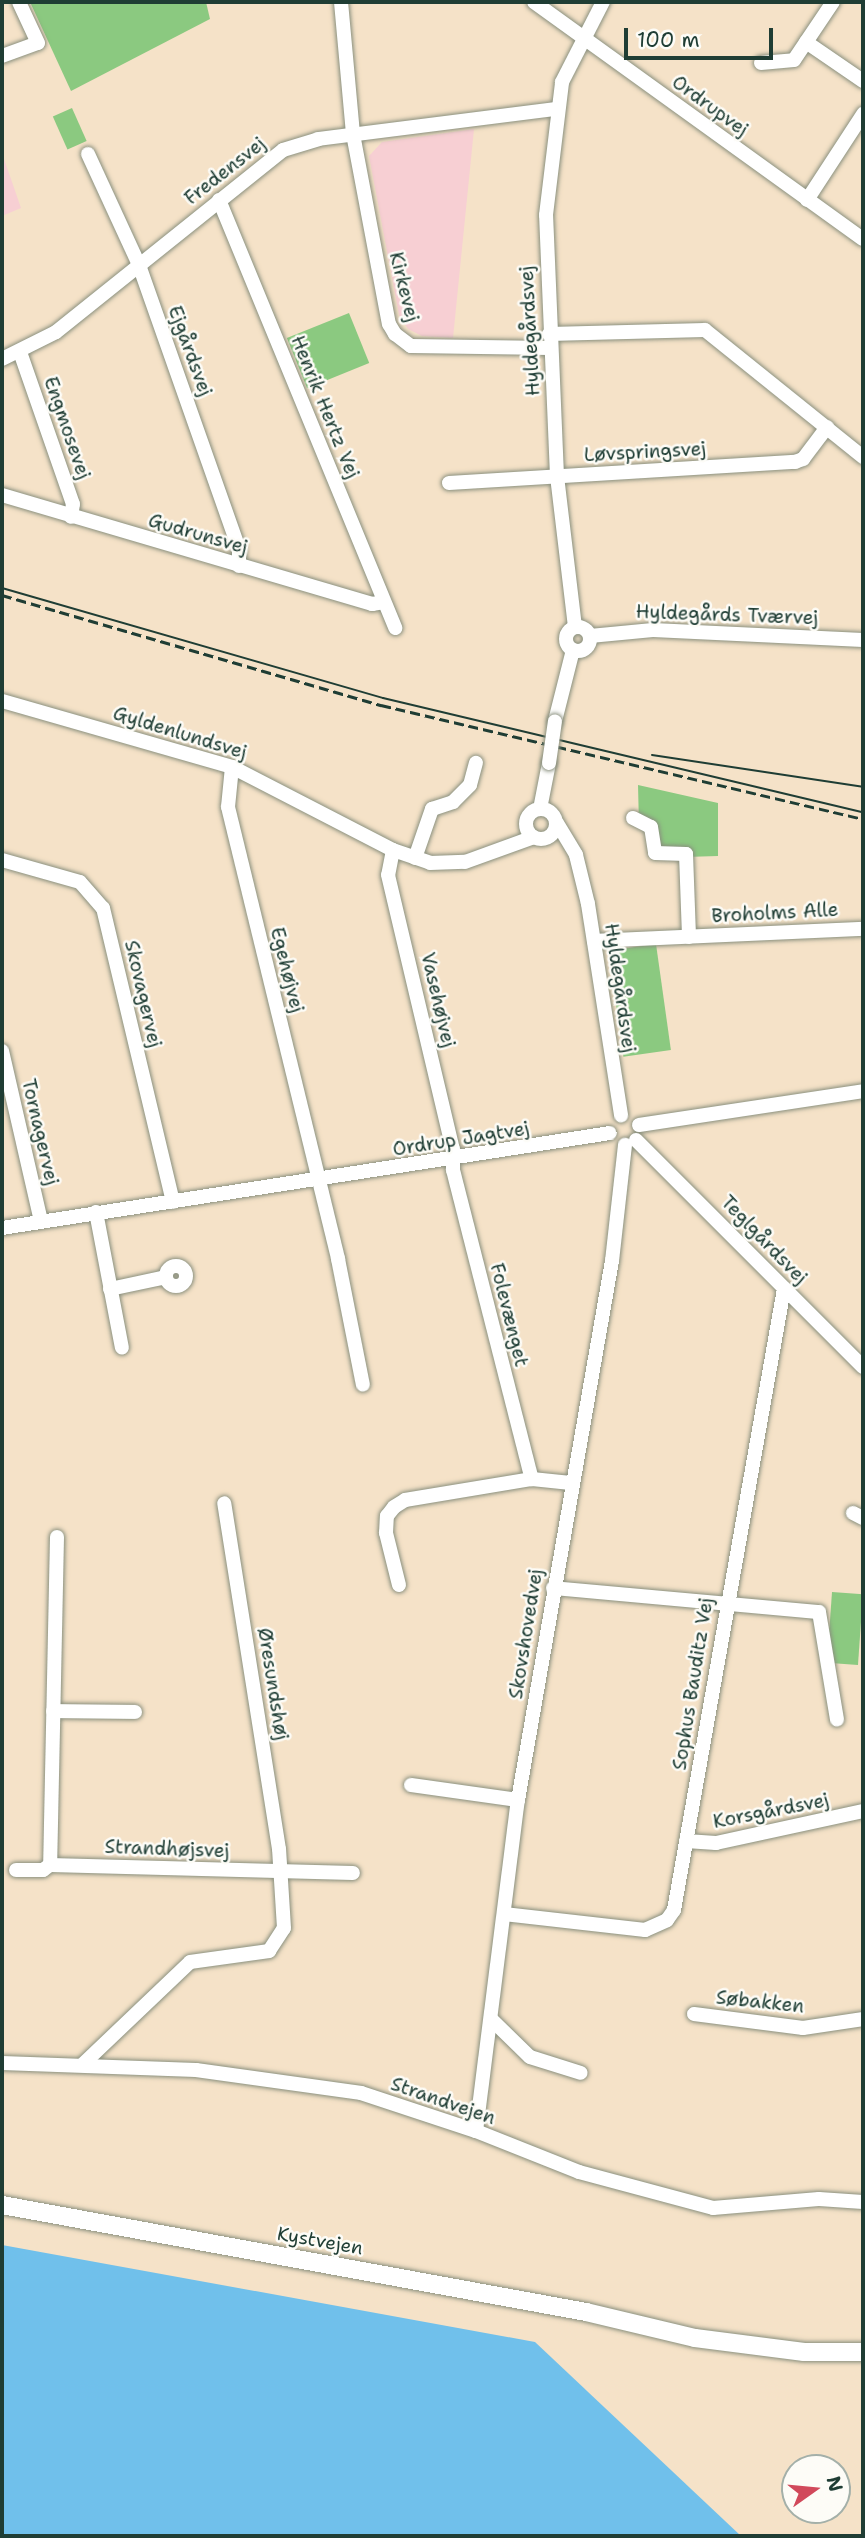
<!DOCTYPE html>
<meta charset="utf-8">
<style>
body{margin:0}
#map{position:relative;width:865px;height:2538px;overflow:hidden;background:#f5e2c8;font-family:"Shantell Sans",sans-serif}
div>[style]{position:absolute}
.built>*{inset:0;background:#f7cfd3}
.green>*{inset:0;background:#8bc980;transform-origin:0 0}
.water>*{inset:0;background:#70c0eb}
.roads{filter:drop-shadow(0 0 2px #8a907e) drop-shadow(0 0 2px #8a907e)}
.minor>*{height:14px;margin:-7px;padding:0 7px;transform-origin:7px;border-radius:7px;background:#fff}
.minor>.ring{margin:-7px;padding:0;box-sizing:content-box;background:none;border:14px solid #fff;border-radius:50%}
.major>*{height:18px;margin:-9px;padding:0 9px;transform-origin:9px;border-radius:9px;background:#fff}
.tram>*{height:2px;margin:-1px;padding:0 1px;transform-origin:1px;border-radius:1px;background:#1f3d34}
.rail>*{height:2.5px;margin-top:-1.25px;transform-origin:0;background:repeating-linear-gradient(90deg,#1f3d34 0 10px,transparent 0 15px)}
.bridges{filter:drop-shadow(0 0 2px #8a907e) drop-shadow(0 0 2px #8a907e)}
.minor-bridge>*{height:14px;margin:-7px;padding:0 7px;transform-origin:7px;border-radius:7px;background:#fff}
span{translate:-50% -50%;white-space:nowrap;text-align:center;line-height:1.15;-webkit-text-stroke:5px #fdfcf7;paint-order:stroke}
.street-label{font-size:19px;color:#1f3d34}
.frame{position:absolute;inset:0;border:4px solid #1f3d34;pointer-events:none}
.north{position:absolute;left:781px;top:2454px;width:70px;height:70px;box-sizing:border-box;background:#fdfcf7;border:2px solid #a4b0a9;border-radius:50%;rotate:75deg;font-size:19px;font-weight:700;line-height:28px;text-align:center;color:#1f3d34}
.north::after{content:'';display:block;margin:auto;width:24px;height:32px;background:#d1495b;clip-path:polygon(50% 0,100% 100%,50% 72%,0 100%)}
.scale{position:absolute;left:624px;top:28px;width:149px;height:32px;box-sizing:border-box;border:4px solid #1f3d34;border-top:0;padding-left:9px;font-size:21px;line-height:24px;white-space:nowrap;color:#1f3d34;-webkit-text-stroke:5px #fdfcf7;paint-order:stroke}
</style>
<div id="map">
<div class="built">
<i style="clip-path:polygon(474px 129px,453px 338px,422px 336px,408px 329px,399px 315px,369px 156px,382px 142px)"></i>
<i style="clip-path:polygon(2px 153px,21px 208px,2px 216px)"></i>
</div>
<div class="green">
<i style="clip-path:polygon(30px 2px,206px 2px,210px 19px,71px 91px)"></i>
<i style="left:72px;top:108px;width:36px;height:21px;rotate:66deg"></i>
<i style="left:349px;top:313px;width:54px;height:67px;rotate:68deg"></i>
<i style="clip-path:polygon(638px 785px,718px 803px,718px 856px,652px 858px,649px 827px,639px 826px)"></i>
<i style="left:656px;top:944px;width:107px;height:48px;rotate:82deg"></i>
<i style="left:832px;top:1592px;width:31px;height:71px;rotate:4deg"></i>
</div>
<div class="water">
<i style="clip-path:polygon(2px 2245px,535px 2342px,741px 2536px,2px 2536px)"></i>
</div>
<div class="roads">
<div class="minor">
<i style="left:341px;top:2px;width:133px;rotate:84.8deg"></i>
<i style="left:353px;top:134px;width:193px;rotate:79.3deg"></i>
<i style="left:389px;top:324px;width:12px;rotate:59deg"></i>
<i style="left:395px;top:334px;width:20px;rotate:37deg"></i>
<i style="left:411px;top:346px;width:139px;rotate:0.8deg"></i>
<i style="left:534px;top:2px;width:405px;rotate:35.8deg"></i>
<i style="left:806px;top:42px;width:69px;rotate:34.4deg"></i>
<i style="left:2px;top:56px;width:38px;rotate:-20deg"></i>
<i style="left:38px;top:43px;width:45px;rotate:-114.9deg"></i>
<i style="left:761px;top:63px;width:33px;rotate:-5deg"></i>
<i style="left:794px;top:60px;width:70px;rotate:-56.1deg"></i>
<i style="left:88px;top:154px;width:122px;rotate:65.3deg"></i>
<i style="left:139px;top:265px;width:301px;rotate:70.6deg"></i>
<i style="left:239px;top:549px;width:17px;rotate:90deg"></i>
<i style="left:219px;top:200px;width:463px;rotate:67.6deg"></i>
<i style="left:807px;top:200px;width:103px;rotate:-56.9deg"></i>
<i style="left:549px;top:334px;width:156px;rotate:-1.5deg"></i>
<i style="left:705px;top:330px;width:203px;rotate:38.8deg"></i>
<i style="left:20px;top:352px;width:161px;rotate:70.8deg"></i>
<i style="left:73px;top:504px;width:13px;rotate:99deg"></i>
<i style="left:2px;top:359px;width:60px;rotate:-26.6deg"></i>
<i style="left:56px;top:332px;width:291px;rotate:-38.7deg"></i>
<i style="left:283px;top:150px;width:37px;rotate:-17deg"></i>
<i style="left:318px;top:139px;width:239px;rotate:-7.2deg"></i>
<i style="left:449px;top:483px;width:347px;rotate:-3.5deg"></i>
<i style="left:795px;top:462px;width:9px;rotate:-21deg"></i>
<i style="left:803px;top:459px;width:40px;rotate:-53deg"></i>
<i style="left:2px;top:495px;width:386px;rotate:16.4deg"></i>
<i style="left:372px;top:604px;width:12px;rotate:-9deg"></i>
<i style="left:575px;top:627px;width:152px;rotate:-96.8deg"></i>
<i style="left:557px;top:476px;width:261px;rotate:-92.4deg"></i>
<i style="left:546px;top:215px;width:134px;rotate:-83.1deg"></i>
<i style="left:562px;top:82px;width:90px;rotate:-62.9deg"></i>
<i class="ring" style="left:566px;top:627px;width:10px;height:10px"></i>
<i style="left:590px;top:636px;width:63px;rotate:-5.4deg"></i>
<i style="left:653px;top:630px;width:210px;rotate:2.7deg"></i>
<i style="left:2px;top:701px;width:239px;rotate:16deg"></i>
<i style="left:232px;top:767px;width:181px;rotate:27.3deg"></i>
<i style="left:393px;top:850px;width:39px;rotate:19deg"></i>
<i style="left:430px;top:863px;width:35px;rotate:-2deg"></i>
<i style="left:465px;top:862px;width:73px;rotate:-19.9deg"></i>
<i style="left:555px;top:721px;width:73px;rotate:-75.8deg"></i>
<i style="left:232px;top:767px;width:40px;rotate:95.7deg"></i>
<i style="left:228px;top:807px;width:465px;rotate:76.3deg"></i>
<i style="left:338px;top:1259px;width:128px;rotate:78.8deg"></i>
<i class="ring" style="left:526px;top:809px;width:16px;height:16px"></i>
<i style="left:540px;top:809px;width:47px;rotate:-78.9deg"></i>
<i style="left:633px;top:818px;width:20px;rotate:27deg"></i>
<i style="left:651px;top:827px;width:26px;rotate:81deg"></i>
<i style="left:655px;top:853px;width:31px;rotate:2deg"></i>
<i style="left:686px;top:854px;width:83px;rotate:87.9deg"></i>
<i style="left:557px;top:823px;width:37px;rotate:59deg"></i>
<i style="left:576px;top:855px;width:50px;rotate:76.2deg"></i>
<i style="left:588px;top:904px;width:214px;rotate:81.1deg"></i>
<i style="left:393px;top:850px;width:25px;rotate:101deg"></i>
<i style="left:388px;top:875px;width:282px;rotate:76.7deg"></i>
<i style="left:453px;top:1149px;width:21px;rotate:90deg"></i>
<i style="left:453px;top:1170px;width:319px;rotate:75.7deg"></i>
<i style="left:415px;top:858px;width:52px;rotate:-70.9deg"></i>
<i style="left:432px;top:809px;width:22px;rotate:-18deg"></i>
<i style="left:453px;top:802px;width:24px;rotate:-45deg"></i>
<i style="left:470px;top:785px;width:23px;rotate:-75deg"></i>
<i style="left:2px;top:860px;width:81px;rotate:15.8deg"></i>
<i style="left:80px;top:882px;width:35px;rotate:49deg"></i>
<i style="left:103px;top:908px;width:302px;rotate:76.6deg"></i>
<i style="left:594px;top:941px;width:269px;rotate:-2.6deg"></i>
<i style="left:2px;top:1051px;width:174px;rotate:77.1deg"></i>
<i style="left:639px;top:1125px;width:227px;rotate:-8.6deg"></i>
<i style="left:636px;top:1140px;width:321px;rotate:45deg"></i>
<i style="left:96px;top:1212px;width:138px;rotate:79.2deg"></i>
<i style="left:2px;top:1228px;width:615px;rotate:-8.88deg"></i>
<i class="ring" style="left:166px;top:1266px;width:6px;height:6px"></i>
<i style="left:110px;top:1289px;width:57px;rotate:-12.1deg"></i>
<i style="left:853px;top:1513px;width:11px;rotate:27deg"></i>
<i style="left:57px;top:1537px;width:328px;rotate:91.2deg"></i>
<i style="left:50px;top:1865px;width:303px;rotate:1.5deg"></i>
<i style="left:399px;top:1585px;width:54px;rotate:-104deg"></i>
<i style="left:386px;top:1533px;width:17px;rotate:-87deg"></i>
<i style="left:387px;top:1516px;width:11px;rotate:-52deg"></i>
<i style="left:394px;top:1507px;width:13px;rotate:-32deg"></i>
<i style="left:405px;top:1500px;width:129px;rotate:-9.4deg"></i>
<i style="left:532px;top:1479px;width:39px;rotate:6deg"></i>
<i style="left:553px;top:1588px;width:267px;rotate:5.2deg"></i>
<i style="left:819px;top:1612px;width:109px;rotate:80.5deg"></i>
<i style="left:53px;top:1711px;width:82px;rotate:0.7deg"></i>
<i style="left:411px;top:1785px;width:108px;rotate:8deg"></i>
<i style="left:686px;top:1841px;width:30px;rotate:4deg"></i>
<i style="left:716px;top:1843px;width:150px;rotate:-12.3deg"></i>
<i style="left:16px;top:1870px;width:27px"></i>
<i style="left:43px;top:1870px;width:9px;rotate:-36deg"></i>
<i style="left:504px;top:1914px;width:142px;rotate:6.5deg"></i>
<i style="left:645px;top:1930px;width:24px;rotate:-24deg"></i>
<i style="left:667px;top:1920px;width:12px;rotate:-55deg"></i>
<i style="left:674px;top:1910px;width:631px;rotate:-79.96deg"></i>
<i style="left:694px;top:2014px;width:110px;rotate:7.3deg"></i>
<i style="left:803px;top:2028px;width:61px;rotate:-8.5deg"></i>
<i style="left:491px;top:2019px;width:54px;rotate:44.3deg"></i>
<i style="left:530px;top:2057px;width:53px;rotate:17.4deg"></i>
<i style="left:2px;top:2063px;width:194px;rotate:2.1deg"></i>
<i style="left:196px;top:2070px;width:167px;rotate:7.9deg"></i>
<i style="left:361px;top:2093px;width:121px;rotate:18.3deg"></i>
<i style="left:476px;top:2131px;width:111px;rotate:21.7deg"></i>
<i style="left:579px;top:2172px;width:139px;rotate:15deg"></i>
<i style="left:713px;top:2208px;width:106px;rotate:-4.9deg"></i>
<i style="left:819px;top:2199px;width:44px;rotate:3.9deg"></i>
<i style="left:82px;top:2065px;width:149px;rotate:-43.6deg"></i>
<i style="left:190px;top:1962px;width:80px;rotate:-7.9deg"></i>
<i style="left:269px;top:1951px;width:27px;rotate:-57deg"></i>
<i style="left:284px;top:1928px;width:79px;rotate:-93.6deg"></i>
<i style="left:279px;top:1849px;width:350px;rotate:-99deg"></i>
<i style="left:476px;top:2131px;width:334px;rotate:-82.8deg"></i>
<i style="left:518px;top:1800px;width:547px;rotate:-80.11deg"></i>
<i style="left:612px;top:1261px;width:117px;rotate:-83.6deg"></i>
</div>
<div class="major">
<i style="left:2px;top:2205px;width:594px;rotate:10.38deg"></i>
<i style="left:586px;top:2312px;width:112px;rotate:13.4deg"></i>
<i style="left:695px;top:2338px;width:110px;rotate:7.3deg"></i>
<i style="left:804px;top:2352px;width:59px"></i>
</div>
</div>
<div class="tram">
<i style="left:2px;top:588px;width:397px;rotate:16.1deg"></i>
<i style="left:383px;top:698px;width:493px;rotate:13.4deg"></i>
<i style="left:652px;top:755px;width:213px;rotate:8.6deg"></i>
</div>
<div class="rail">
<i style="left:2px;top:595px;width:395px;rotate:16.2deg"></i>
<i style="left:381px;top:705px;width:495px;rotate:13.3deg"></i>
</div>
<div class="bridges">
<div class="minor-bridge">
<i style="left:549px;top:763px;width:42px;rotate:-81.9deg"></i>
</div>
</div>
<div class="street-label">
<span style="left:710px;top:106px;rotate:36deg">Ordrupvej</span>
<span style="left:225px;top:171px;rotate:-38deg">Fredensvej</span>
<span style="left:404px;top:287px;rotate:76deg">Kirkevej</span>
<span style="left:530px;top:331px;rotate:-93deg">Hyldegårdsvej</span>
<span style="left:190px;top:351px;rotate:70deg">Ejgårdsvej</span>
<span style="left:325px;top:407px;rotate:68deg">Henrik Hertz Vej</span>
<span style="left:67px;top:428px;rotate:71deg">Engmosevej</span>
<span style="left:645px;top:452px;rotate:-3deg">Løvspringsvej</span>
<span style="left:198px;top:534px;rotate:16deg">Gudrunsvej</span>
<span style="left:727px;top:615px;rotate:2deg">Hyldegårds Tværvej</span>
<span style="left:180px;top:733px;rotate:17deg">Gyldenlundsvej</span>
<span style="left:775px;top:913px;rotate:-3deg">Broholms Alle</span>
<span style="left:287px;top:970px;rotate:76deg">Egehøjvej</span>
<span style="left:620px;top:988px;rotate:82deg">Hyldegårdsvej</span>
<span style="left:143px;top:994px;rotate:77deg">Skovagervej</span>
<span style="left:438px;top:1000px;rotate:77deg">Vasehøjvej</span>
<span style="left:40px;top:1132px;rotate:77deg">Tornagervej</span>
<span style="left:461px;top:1139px;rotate:-9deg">Ordrup Jagtvej</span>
<span style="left:764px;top:1240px;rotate:46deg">Teglgårdsvej</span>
<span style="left:509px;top:1315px;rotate:76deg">Folevænget</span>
<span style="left:526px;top:1634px;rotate:-81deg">Skovshovedvej</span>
<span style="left:273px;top:1684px;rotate:81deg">Øresundshøj</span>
<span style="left:693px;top:1684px;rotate:-81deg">Sophus Bauditz Vej</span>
<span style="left:771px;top:1811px;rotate:-11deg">Korsgårdsvej</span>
<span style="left:167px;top:1849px;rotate:2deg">Strandhøjsvej</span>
<span style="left:760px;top:2002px;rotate:6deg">Søbakken</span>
<span style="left:443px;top:2101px;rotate:19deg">Strandvejen</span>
<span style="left:320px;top:2241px;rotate:10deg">Kystvejen</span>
</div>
<div class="frame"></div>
<div class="north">N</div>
<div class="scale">100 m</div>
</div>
